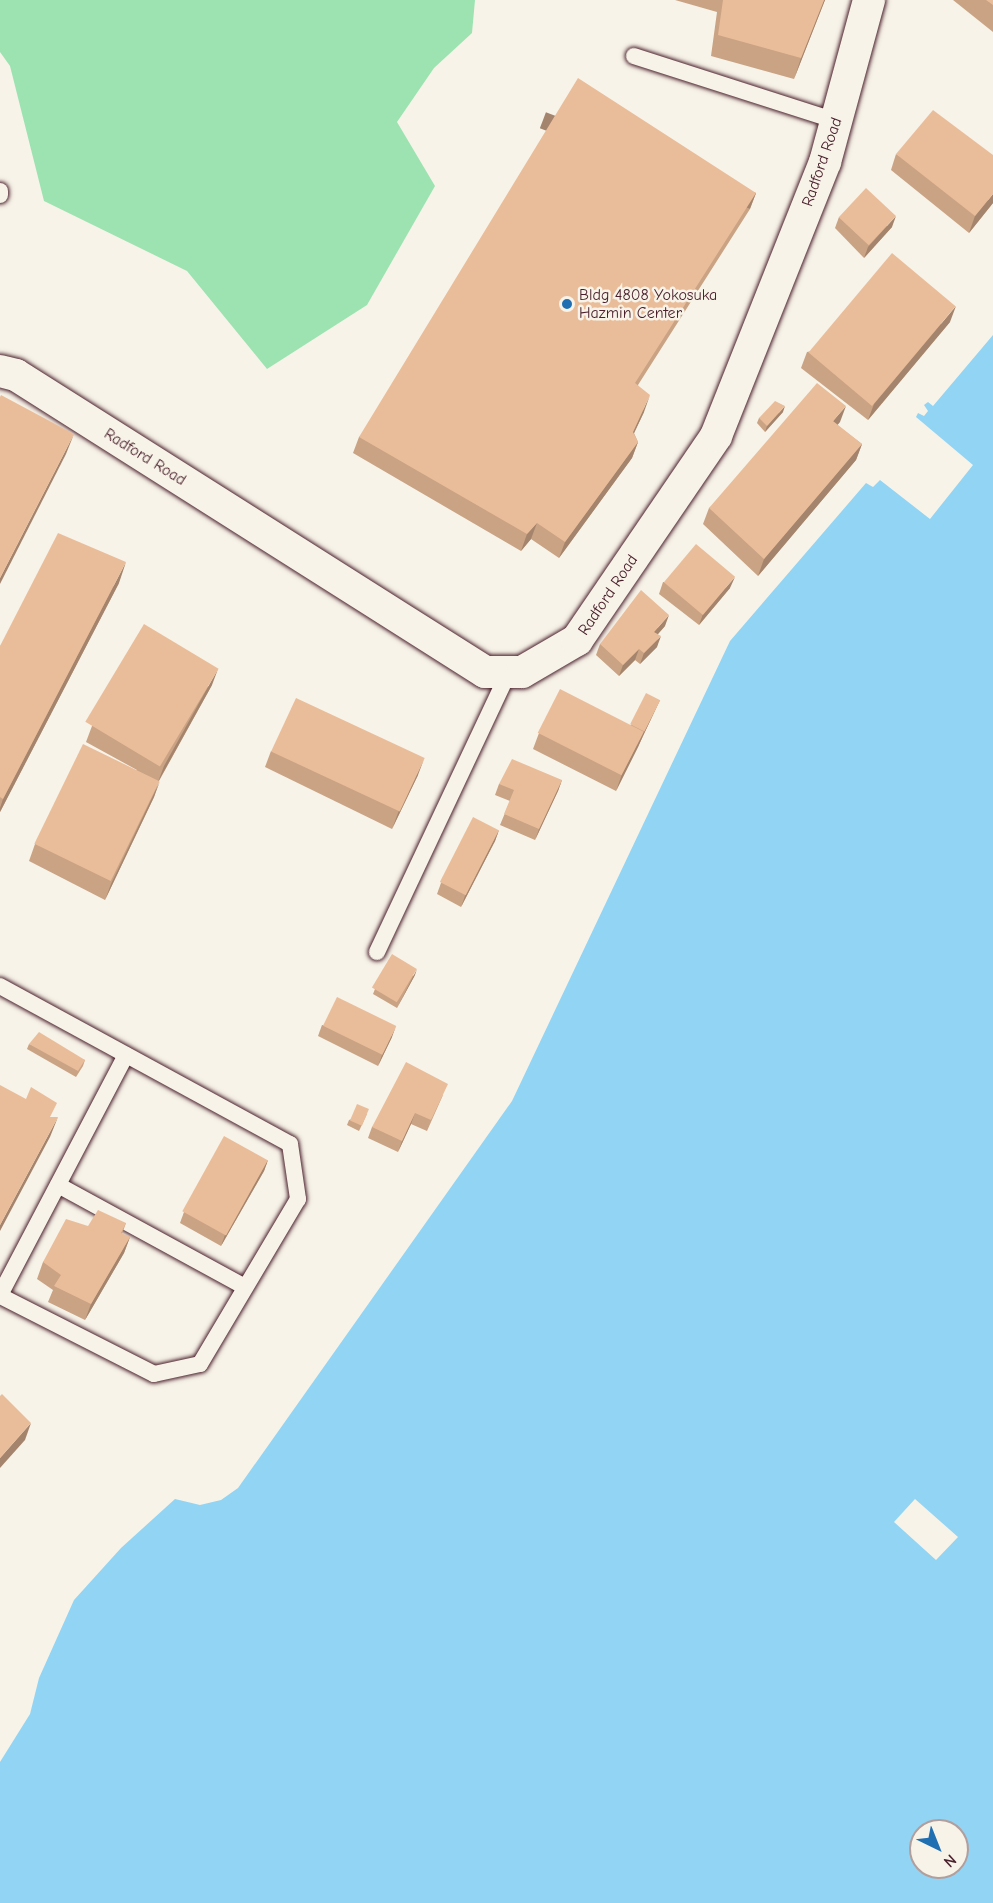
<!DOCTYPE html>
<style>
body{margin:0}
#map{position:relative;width:993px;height:1903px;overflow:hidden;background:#f7f3e8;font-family:"Comic Neue",sans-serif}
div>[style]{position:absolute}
.green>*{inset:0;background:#9ce3b1}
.water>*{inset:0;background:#92d4f4}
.roads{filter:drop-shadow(0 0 2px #4a1f2b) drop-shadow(0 0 2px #4a1f2b)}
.service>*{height:16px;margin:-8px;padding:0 8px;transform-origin:8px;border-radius:8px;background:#f7f3e8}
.minor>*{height:32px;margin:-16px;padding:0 16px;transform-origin:16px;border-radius:16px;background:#f7f3e8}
.wall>*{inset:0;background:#c9a384}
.shaded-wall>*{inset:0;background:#a4846c;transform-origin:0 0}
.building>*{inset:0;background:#eabd9a;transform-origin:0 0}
.dots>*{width:16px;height:16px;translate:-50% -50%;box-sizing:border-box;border:3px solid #f7f3e8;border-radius:50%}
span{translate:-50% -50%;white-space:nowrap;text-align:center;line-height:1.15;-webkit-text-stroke:5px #f7f3e8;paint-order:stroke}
.street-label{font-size:16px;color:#4a1f2b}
.poi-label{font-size:16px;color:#4a1f2b}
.left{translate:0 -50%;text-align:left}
.north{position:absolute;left:909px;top:1819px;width:60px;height:60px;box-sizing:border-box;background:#f7f3e8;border:2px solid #b29e9c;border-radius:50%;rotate:137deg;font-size:16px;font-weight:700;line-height:24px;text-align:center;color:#4a1f2b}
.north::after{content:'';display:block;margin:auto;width:21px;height:27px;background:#1f6fb2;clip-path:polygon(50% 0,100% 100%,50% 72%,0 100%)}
</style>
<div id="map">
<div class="green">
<i style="clip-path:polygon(0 0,475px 0,472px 33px,434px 68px,397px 122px,435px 186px,367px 305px,267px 369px,187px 271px,44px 201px,10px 66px,0 52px)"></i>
</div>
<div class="water">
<i style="clip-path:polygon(evenodd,993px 335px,993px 1903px,0 1903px,0 1762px,30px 1714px,39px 1678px,74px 1600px,121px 1548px,175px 1499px,200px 1505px,221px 1500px,238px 1488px,512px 1101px,730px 641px,866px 483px,873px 487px,880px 480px,930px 519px,973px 465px,916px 417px,918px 413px,924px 416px,928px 411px,924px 405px,928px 402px,933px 406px,993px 335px,915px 1499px,958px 1537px,936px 1560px,894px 1522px,915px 1499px,993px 335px,921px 1831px,957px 1831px,957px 1867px,921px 1867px,921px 1831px)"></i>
</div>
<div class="roads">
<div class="service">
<i style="left:634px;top:56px;width:212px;rotate:17.8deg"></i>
<i style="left:0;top:191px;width:4px;rotate:90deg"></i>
<i style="left:377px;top:952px;width:310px;rotate:-64.8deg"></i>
<i style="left:0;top:986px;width:330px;rotate:28.6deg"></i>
<i style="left:290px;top:1144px;width:56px;rotate:81.7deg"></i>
<i style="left:298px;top:1199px;width:192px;rotate:120.7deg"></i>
<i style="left:200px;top:1364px;width:47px;rotate:167.7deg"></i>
<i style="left:154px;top:1374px;width:173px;rotate:-153.1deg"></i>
<i style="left:58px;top:1185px;width:213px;rotate:28.6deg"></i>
<i style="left:0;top:1295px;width:271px;rotate:-62.3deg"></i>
</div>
<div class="minor">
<i style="left:0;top:371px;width:16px;rotate:14deg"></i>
<i style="left:16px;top:375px;width:555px;rotate:32.34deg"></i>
<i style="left:485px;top:672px;width:37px"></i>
<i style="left:522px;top:672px;width:64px;rotate:-30.2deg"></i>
<i style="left:577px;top:640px;width:247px;rotate:-55.7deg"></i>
<i style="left:716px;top:436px;width:295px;rotate:-68.3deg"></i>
<i style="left:825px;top:162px;width:168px;rotate:-74.8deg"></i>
</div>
</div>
<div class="wall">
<i style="clip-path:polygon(675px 0,825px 0,794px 79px,711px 56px,717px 12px)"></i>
<i style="clip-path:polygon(953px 0,993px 0,993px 32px)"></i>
<i style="clip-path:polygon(896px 154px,993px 203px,969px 233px,891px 170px)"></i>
<i style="clip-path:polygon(756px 193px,750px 209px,638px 385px,644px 412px,634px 433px,638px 442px,632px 458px,559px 558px,531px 539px,521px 551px,353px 453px,359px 437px)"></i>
<i style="clip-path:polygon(839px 217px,892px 227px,864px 258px,835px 228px)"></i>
<i style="clip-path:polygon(950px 322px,868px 420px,801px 368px,807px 352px)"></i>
<i style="clip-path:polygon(783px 412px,765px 432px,757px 423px,759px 418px)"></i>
<i style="clip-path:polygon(840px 422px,837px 425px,862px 444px,856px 460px,758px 576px,703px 524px,709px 508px)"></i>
<i style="clip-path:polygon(663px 582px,730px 588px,699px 625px,659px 594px)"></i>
<i style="clip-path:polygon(119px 583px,0 812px,0 646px)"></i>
<i style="clip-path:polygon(665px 626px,658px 634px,657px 647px,640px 664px,635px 660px,619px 676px,596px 655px,600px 644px)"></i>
<i style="clip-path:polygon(212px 685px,159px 781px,154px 797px,105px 900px,29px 861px,35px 844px,137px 770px,86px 742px,92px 726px)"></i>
<i style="clip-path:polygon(660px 700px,643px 736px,638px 747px,616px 791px,533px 749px,539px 733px,631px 725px)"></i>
<i style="clip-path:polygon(271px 751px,418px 775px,392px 829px,265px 767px)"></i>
<i style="clip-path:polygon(562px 780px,558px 791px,535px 840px,500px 825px,510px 801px,495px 795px,499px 784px)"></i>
<i style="clip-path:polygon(499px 830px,495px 841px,461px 907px,437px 894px,441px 883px)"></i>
<i style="clip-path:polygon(415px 975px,397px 1008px,373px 994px,375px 989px)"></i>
<i style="clip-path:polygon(322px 1025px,392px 1037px,378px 1066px,318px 1036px)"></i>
<i style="clip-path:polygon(29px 1044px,85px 1060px,83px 1066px,76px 1077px,27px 1049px)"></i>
<i style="clip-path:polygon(443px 1095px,427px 1131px,411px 1124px,398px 1152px,368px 1138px,372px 1127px)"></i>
<i style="clip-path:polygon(367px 1114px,359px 1131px,347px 1125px,349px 1120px)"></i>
<i style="clip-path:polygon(268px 1160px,264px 1171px,221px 1246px,180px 1223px,184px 1212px)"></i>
<i style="clip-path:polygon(126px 1223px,122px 1234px,130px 1237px,124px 1253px,85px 1320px,48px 1302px,53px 1290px,37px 1279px,43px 1262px,88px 1226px)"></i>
</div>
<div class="shaded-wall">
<i style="clip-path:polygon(824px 0,825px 0,794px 79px,801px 58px)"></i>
<i style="left:756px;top:193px;width:17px;height:225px;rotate:111deg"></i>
<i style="clip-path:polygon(993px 194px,993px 203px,969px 233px,975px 216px)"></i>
<i style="clip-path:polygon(896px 216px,892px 227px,864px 258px,868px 247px)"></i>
<i style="clip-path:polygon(956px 306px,950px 322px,868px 420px,874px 404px)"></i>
<i style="clip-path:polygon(650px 395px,644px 412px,627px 448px,633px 432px)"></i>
<i style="clip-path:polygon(785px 406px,783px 412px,765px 432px,767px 426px)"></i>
<i style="clip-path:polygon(846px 406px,840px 422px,827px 437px,833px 421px)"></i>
<i style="clip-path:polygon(74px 434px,66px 454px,0 584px,0 578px)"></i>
<i style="clip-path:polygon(638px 442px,632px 458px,559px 558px,565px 542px)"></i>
<i style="clip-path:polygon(862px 444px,856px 460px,758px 576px,764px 559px)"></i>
<i style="clip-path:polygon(537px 523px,531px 539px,521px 551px,527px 534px)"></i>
<i style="clip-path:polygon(126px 562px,119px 583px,0 812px,0 808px,3px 799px)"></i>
<i style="clip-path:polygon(735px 577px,730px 588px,699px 625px,703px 614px)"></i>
<i style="clip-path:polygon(669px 615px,665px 626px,650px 643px,654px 632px)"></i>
<i style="clip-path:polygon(661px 636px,657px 647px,640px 664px,644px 653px)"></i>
<i style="clip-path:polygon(639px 649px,635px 660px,619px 676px,623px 665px)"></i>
<i style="clip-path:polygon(218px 669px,212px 685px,158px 782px,164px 766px)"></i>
<i style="clip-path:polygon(660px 700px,643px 736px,638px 747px,616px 791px,622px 774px)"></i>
<i style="clip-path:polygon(424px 759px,418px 775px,392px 829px,398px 813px)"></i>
<i style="clip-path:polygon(562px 780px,558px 791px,535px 840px,539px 829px)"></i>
<i style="clip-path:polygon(160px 781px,154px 797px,105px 900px,111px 884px)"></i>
<i style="clip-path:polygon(499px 830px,495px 841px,461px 907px,465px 896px)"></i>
<i style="clip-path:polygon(417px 969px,415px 975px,397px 1008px,400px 1002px)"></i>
<i style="clip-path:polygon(396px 1026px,392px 1037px,378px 1066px,382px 1055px)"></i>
<i style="clip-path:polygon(415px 1113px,411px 1124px,398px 1152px,402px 1141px)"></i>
<i style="clip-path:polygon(58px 1117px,50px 1137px,0 1231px,0 1225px)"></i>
<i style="clip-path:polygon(268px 1160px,264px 1171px,221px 1246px,225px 1235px)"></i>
<i style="clip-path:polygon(130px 1237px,124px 1253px,85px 1320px,91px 1304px)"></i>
<i style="clip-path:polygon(31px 1423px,25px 1440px,0 1468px,0 1458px)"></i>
</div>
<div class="building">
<i style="clip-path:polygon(723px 0,824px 0,801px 58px,718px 35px)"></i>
<i style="clip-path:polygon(986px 0,993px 0,993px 5px)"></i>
<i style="clip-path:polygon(578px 78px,756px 193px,635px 383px,650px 395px,633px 432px,638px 442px,565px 542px,537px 523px,527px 534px,359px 437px)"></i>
<i style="clip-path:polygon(933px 110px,993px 155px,993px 194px,975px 216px,896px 154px)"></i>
<i style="left:866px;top:188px;width:41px;height:40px;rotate:43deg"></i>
<i style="left:892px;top:253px;width:83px;height:130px;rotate:40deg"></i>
<i style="clip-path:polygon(817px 383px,846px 406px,833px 421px,862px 444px,764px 559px,709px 508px)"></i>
<i style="clip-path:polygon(1px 395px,74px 434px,0 578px,0 397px)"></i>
<i style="clip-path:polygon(775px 401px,785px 406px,767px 426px,759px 418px)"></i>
<i style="clip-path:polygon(58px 533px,126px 562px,3px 799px,0 797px,0 646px)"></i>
<i style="left:696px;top:544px;width:51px;height:50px;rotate:40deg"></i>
<i style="clip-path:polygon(641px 590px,669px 615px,654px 632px,661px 636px,644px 653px,639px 649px,623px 665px,600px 644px)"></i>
<i style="left:144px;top:624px;width:87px;height:114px;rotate:31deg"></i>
<i style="left:560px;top:689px;width:94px;height:49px;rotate:27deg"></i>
<i style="left:646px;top:693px;width:16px;height:35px;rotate:27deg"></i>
<i style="left:296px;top:698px;width:142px;height:59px;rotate:25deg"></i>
<i style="left:83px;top:744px;width:85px;height:111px;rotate:26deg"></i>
<i style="clip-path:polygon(512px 759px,562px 780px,539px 829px,504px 814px,514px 790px,499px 784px)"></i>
<i style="left:473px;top:817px;width:29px;height:73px;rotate:27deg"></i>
<i style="left:392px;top:954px;width:29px;height:39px;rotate:31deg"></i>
<i style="left:337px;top:997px;width:66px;height:32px;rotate:26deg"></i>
<i style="clip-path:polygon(39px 1032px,85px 1060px,78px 1071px,29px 1044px)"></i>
<i style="clip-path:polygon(406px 1062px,448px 1084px,431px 1120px,415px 1113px,402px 1141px,372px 1127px)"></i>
<i style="clip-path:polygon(0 1085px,26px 1099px,31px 1087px,57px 1103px,50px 1117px,58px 1117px,0 1225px)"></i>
<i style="left:357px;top:1104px;width:13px;height:18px;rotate:23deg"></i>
<i style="left:224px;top:1136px;width:50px;height:86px;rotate:29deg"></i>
<i style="clip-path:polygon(98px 1210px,126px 1223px,121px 1233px,130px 1237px,91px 1304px,54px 1286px,61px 1275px,43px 1262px,66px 1219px,88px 1226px)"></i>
<i style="clip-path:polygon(2px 1394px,31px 1423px,0 1458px,0 1396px)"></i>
</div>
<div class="dots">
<i style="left:567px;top:304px;background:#1f6fb2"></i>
</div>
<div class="street-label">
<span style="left:822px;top:162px;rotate:-71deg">Radford Road</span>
<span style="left:145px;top:457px;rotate:32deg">Radford Road</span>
<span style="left:608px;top:595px;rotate:-56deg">Radford Road</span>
</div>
<div class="poi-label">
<span class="left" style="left:579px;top:304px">Bldg 4808 Yokosuka<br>Hazmin Center</span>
</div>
<div class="north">N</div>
</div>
